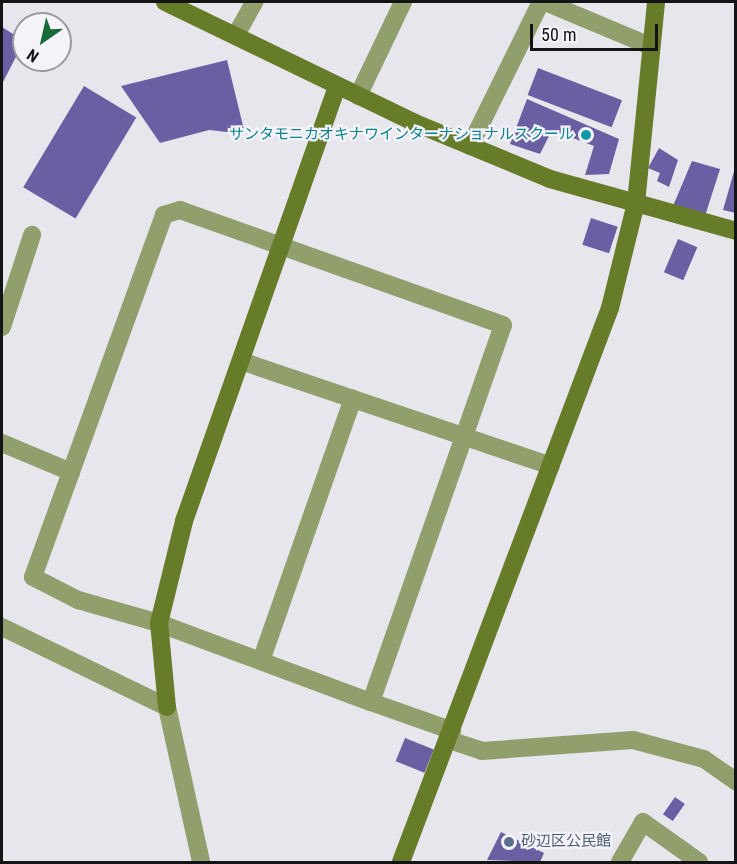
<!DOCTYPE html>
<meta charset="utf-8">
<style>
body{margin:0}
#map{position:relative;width:737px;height:864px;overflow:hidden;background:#e6e6ec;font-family:"Roboto Condensed","Noto Sans JP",sans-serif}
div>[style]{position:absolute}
.building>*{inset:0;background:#6a5fa3;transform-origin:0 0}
.street>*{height:18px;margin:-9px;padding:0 9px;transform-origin:9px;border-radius:9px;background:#909f6c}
.secondary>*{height:18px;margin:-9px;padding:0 9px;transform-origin:9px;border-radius:9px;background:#677c28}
.dots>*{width:16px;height:16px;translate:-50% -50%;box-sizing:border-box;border:3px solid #f3f3f9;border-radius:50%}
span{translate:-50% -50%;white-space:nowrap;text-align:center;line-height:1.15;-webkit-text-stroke:4.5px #f3f3f9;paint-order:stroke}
.culture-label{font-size:15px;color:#0d838f}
.right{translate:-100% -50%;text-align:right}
.service-label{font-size:15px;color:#4e5e75}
.left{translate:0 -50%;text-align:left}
.frame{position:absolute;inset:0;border:3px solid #141416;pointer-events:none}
.north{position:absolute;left:12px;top:12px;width:60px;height:60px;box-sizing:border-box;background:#f3f3f9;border:2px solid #9a9a9e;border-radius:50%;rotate:214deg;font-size:16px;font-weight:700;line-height:24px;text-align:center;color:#141416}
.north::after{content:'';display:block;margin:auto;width:21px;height:27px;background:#1a6939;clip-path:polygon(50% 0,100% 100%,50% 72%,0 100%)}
.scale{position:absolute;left:530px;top:24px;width:128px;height:27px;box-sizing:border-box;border:3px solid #141416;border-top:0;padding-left:8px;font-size:18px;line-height:21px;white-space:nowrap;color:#141416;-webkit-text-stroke:4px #f3f3f9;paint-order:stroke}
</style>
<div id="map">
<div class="building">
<i style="clip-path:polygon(2px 27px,24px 41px,2px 84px)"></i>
<i style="clip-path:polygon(227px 60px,245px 134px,209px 130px,160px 143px,121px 86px)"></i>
<i style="left:538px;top:68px;width:90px;height:29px;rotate:21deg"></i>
<i style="left:84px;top:86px;width:61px;height:118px;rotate:31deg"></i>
<i style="clip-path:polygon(527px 99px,619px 139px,609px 174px,585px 175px,594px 146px,552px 130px,540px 154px,510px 144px)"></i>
<i style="clip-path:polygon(659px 148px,678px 160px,669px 187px,657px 181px,660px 173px,648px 168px)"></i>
<i style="clip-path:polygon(692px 161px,720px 169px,705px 216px,673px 206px)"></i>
<i style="clip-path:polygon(735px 168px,736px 168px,736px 213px,723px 210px)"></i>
<i style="left:591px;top:218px;width:28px;height:28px;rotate:18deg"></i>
<i style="left:678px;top:239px;width:21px;height:36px;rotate:23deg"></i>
<i style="left:405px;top:738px;width:31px;height:25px;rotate:22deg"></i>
<i style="left:675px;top:797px;width:12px;height:21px;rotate:35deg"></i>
<i style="clip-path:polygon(501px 832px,544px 853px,540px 862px,487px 860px)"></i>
</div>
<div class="street">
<i style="left:545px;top:2px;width:114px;rotate:22.7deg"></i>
<i style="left:236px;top:35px;width:38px;rotate:-61deg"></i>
<i style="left:358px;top:96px;width:104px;rotate:-64.4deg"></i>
<i style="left:470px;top:146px;width:161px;rotate:-63.8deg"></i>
<i style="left:2px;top:327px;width:97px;rotate:-71.9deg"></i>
<i style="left:241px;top:361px;width:327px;rotate:18.7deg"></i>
<i style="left:2px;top:443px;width:75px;rotate:22.8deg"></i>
<i style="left:2px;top:627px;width:183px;rotate:25.9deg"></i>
<i style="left:167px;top:707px;width:159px;rotate:77.6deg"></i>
<i style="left:261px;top:661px;width:278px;rotate:-70.7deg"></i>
<i style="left:371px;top:702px;width:399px;rotate:-70.7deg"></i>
<i style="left:503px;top:325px;width:343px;rotate:-160.4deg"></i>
<i style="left:180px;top:210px;width:17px;rotate:163deg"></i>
<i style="left:164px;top:215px;width:385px;rotate:109.9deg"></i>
<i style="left:33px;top:577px;width:51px;rotate:27.1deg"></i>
<i style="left:78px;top:600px;width:84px;rotate:15.9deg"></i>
<i style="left:159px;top:623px;width:11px;rotate:22deg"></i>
<i style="left:169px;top:627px;width:215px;rotate:20.4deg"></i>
<i style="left:371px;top:702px;width:75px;rotate:19.4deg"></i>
<i style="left:442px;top:727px;width:11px;rotate:22deg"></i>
<i style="left:449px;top:740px;width:35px;rotate:18deg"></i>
<i style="left:482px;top:751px;width:151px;rotate:-4.2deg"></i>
<i style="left:633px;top:740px;width:73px;rotate:15deg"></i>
<i style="left:704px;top:759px;width:39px;rotate:35deg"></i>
<i style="left:620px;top:862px;width:46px;rotate:-60.1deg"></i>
<i style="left:643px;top:822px;width:69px;rotate:35.5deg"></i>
</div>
<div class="secondary">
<i style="left:165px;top:2px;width:278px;rotate:25.8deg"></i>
<i style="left:415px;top:123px;width:146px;rotate:22.5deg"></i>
<i style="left:550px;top:179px;width:193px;rotate:15.6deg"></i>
<i style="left:167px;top:707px;width:84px;rotate:-95.4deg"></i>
<i style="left:159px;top:623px;width:105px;rotate:-76.2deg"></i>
<i style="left:184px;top:521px;width:460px;rotate:-70.6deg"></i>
<i style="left:401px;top:862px;width:592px;rotate:-69.33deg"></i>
<i style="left:610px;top:308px;width:108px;rotate:-76.1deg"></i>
<i style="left:636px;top:203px;width:202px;rotate:-84.3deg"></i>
</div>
<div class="dots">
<i style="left:586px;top:135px;background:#0f9aa8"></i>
<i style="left:509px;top:842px;background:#5c6f8a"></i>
</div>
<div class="culture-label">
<span class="right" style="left:574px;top:135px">サンタモニカオキナワインターナショナルスクール</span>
</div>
<div class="service-label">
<span class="left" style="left:521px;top:842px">砂辺区公民館</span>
</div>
<div class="frame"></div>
<div class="north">N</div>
<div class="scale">50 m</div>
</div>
